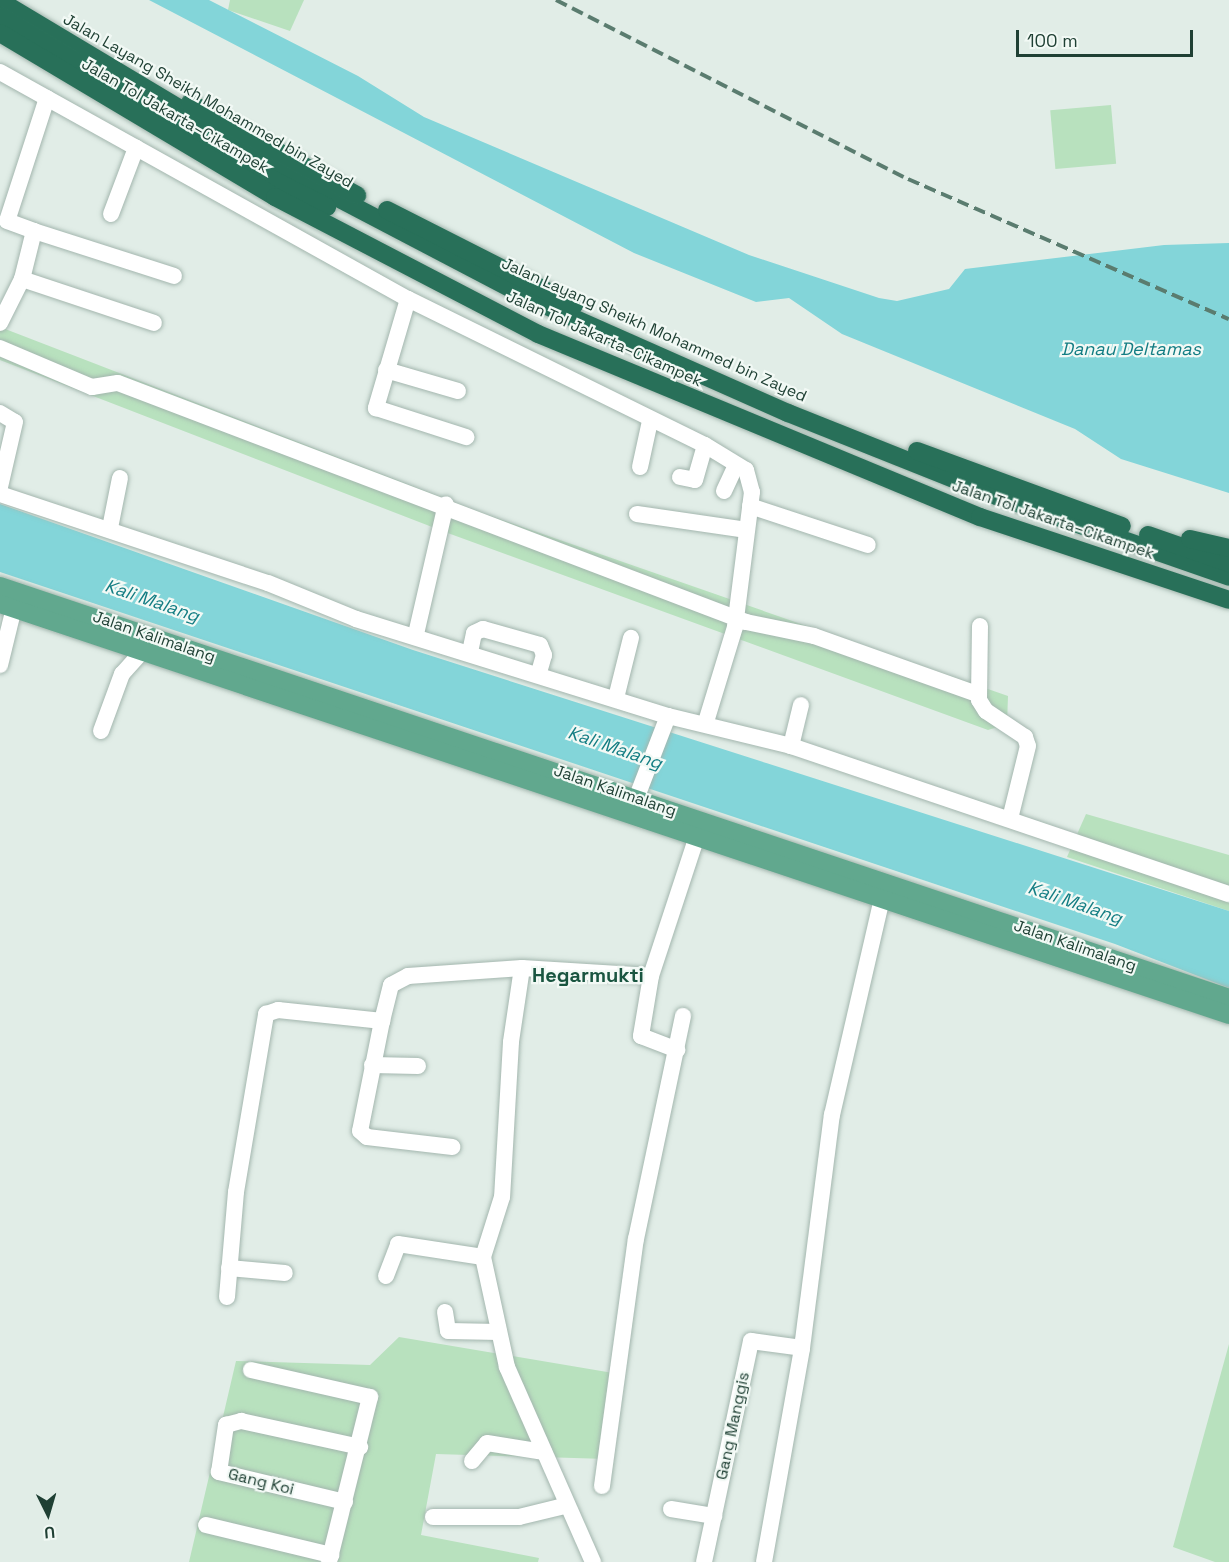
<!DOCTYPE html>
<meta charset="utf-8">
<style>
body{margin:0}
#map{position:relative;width:1229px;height:1562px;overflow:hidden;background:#e1ede7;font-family:"Space Grotesk",sans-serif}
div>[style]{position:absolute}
.green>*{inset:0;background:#b8e1be;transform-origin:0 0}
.water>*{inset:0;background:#83d5d9}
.roads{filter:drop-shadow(0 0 2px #a3b6ae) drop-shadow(0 0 2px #a3b6ae)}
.minor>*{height:16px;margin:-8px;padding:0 8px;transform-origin:8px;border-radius:8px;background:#fff}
.major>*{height:18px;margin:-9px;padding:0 9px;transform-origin:9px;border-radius:9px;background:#61a88e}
.highway>*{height:18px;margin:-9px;padding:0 9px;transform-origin:9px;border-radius:9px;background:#287059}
.rail>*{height:4px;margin-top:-2px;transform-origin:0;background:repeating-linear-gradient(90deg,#5a7c6f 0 12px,transparent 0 18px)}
span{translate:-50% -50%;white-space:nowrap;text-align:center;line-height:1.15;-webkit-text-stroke:4.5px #f2f9f5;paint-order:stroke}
.street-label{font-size:16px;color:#1f4034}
.water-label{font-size:18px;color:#137d83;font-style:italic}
.quarter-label{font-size:20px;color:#195540;font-weight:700}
.north{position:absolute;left:18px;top:1484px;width:60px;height:60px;-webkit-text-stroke:4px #f2f9f5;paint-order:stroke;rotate:175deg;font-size:16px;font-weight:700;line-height:24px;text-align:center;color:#1f4034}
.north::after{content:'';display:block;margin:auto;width:21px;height:27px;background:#1f4034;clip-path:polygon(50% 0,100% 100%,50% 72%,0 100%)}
.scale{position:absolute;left:1016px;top:30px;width:177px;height:27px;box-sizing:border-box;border:3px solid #1f4034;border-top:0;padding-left:8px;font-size:18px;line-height:21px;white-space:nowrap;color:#1f4034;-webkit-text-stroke:4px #f2f9f5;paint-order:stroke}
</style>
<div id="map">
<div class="green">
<i style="clip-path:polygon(230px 0,304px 0,290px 31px,228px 10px)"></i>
<i style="left:1111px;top:105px;width:59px;height:61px;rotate:85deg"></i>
<i style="clip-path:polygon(0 327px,485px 514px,1008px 696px,1007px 724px,988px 730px,445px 532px,0 360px)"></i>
<i style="clip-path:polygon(1086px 814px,1229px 855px,1229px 911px,1067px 857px)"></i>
<i style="clip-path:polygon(399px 1337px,619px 1374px,607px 1459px,436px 1454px,421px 1535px,539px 1558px,538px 1562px,189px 1562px,236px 1361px,370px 1365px)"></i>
<i style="clip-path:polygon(1229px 1344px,1229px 1562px,1215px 1562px,1173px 1547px)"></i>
</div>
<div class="water">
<i style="clip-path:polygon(149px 0,209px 0,358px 76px,424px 117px,749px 255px,879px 298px,897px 301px,949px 289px,965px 269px,1164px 245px,1229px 243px,1229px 493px,1121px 459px,1075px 429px,842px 334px,789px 298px,756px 302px,634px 253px)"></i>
<i style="clip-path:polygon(0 504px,413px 650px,1229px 911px,1229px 988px,1115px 944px,0 572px)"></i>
</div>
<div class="roads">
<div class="minor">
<i style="left:0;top:72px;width:467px;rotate:29.1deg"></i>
<i style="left:408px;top:299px;width:331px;rotate:26.2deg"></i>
<i style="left:705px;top:445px;width:48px;rotate:31.4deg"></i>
<i style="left:746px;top:470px;width:23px;rotate:75deg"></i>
<i style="left:752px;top:492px;width:136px;rotate:97.2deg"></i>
<i style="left:735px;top:627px;width:99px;rotate:107deg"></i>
<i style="left:47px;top:98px;width:129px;rotate:108deg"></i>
<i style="left:7px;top:221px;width:29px;rotate:20deg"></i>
<i style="left:34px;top:231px;width:49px;rotate:104deg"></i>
<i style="left:22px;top:279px;width:139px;rotate:18.4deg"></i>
<i style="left:111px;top:214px;width:71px;rotate:-69.3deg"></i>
<i style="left:34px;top:231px;width:147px;rotate:17.8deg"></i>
<i style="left:408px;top:299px;width:114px;rotate:106.4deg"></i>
<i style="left:376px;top:408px;width:95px;rotate:17.9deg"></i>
<i style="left:0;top:323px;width:49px;rotate:-63.4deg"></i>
<i style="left:0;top:348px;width:100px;rotate:23deg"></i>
<i style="left:92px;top:387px;width:26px;rotate:-9deg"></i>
<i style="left:118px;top:383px;width:672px;rotate:20.84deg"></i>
<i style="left:746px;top:622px;width:69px;rotate:11.6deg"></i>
<i style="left:814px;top:636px;width:173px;rotate:19.6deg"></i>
<i style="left:386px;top:370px;width:75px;rotate:16.3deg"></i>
<i style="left:0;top:413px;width:17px;rotate:31deg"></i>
<i style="left:15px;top:422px;width:67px;rotate:103deg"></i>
<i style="left:640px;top:467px;width:47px;rotate:-77.7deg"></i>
<i style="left:680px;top:477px;width:15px;rotate:11deg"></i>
<i style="left:695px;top:480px;width:36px;rotate:-74deg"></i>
<i style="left:724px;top:491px;width:29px;rotate:-65deg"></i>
<i style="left:0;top:494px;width:282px;rotate:18.4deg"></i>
<i style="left:268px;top:583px;width:95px;rotate:22.2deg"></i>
<i style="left:356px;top:619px;width:327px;rotate:17.3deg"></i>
<i style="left:668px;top:716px;width:127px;rotate:13.7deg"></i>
<i style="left:791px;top:746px;width:462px;rotate:18.7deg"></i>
<i style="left:750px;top:506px;width:124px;rotate:18.3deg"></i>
<i style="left:637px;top:514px;width:111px;rotate:8.3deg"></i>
<i style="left:110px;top:528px;width:51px;rotate:-78.7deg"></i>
<i style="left:980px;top:626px;width:74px;rotate:90.8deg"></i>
<i style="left:979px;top:700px;width:13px;rotate:58deg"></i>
<i style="left:986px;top:711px;width:47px;rotate:33.7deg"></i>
<i style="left:1025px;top:737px;width:9px;rotate:72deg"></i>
<i style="left:1028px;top:746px;width:75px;rotate:103.9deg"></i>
<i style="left:416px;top:634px;width:133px;rotate:-77deg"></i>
<i style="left:470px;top:652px;width:19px;rotate:-78deg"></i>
<i style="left:474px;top:633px;width:10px;rotate:-24deg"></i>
<i style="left:483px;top:629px;width:59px;rotate:15.7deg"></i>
<i style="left:540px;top:645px;width:11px;rotate:68deg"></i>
<i style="left:544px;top:655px;width:18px;rotate:106deg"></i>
<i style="left:0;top:665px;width:72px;rotate:-76.3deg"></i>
<i style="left:616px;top:698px;width:62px;rotate:-76deg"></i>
<i style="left:101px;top:731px;width:61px;rotate:-69.8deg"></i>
<i style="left:122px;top:674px;width:39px;rotate:-48deg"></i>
<i style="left:791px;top:746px;width:42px;rotate:-76.3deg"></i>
<i style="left:636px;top:799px;width:89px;rotate:-68.9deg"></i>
<i style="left:522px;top:968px;width:75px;rotate:98.5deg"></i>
<i style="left:511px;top:1042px;width:155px;rotate:93.3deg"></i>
<i style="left:502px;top:1197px;width:63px;rotate:107.6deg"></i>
<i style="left:483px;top:1257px;width:113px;rotate:77.7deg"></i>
<i style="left:507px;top:1367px;width:213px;rotate:66.2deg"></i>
<i style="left:651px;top:976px;width:61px;rotate:99.5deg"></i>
<i style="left:641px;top:1036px;width:39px;rotate:21deg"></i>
<i style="left:382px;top:1021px;width:112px;rotate:101.3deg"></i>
<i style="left:360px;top:1131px;width:9px;rotate:41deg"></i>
<i style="left:367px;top:1137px;width:86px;rotate:6.7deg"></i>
<i style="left:372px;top:1065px;width:46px;rotate:1.2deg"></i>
<i style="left:229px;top:1268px;width:56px;rotate:5.1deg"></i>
<i style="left:386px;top:1276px;width:34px;rotate:-69deg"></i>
<i style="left:398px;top:1244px;width:86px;rotate:8.7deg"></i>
<i style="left:227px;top:1297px;width:105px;rotate:-85.1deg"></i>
<i style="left:236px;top:1192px;width:181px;rotate:-80.4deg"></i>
<i style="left:266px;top:1014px;width:13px;rotate:-18deg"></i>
<i style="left:278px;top:1010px;width:105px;rotate:6deg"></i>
<i style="left:382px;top:1021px;width:37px;rotate:-76deg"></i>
<i style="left:391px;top:985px;width:19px;rotate:-28deg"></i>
<i style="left:408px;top:976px;width:114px;rotate:-4deg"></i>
<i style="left:522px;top:968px;width:129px;rotate:3.5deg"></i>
<i style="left:651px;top:976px;width:160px;rotate:-71.8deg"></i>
<i style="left:445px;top:1312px;width:19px;rotate:81deg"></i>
<i style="left:448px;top:1331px;width:51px;rotate:1.1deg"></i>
<i style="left:251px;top:1370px;width:122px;rotate:12.8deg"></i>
<i style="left:370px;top:1397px;width:170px;rotate:104deg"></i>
<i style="left:472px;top:1461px;width:23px;rotate:-50deg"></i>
<i style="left:487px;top:1443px;width:58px;rotate:9deg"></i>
<i style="left:602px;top:1486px;width:249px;rotate:-82.2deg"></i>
<i style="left:636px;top:1239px;width:228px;rotate:-78.1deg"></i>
<i style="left:345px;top:1502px;width:130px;rotate:-166.6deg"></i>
<i style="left:219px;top:1472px;width:48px;rotate:-81.5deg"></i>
<i style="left:226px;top:1425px;width:16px;rotate:-15deg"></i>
<i style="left:241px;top:1421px;width:122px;rotate:12.3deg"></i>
<i style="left:671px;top:1509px;width:44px;rotate:9.2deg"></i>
<i style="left:433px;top:1517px;width:86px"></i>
<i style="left:519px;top:1517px;width:46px;rotate:-13.7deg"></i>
<i style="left:206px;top:1525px;width:129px;rotate:13.5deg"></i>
<i style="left:704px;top:1562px;width:226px;rotate:-78deg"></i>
<i style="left:751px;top:1341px;width:51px;rotate:7.8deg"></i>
<i style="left:764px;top:1562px;width:217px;rotate:-79.9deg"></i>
<i style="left:802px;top:1348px;width:235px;rotate:-82.7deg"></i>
<i style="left:832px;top:1115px;width:235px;rotate:-77deg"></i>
</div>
<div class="major">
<i style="left:0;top:586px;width:1296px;rotate:18.53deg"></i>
<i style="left:0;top:604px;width:1296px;rotate:18.49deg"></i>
</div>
<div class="highway">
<i style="left:0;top:1px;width:311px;rotate:30.9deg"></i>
<i style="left:267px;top:161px;width:300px;rotate:27.6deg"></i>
<i style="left:533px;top:300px;width:279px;rotate:23.9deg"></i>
<i style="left:788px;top:413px;width:225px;rotate:21.7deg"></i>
<i style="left:997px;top:496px;width:246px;rotate:19.2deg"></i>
<i style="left:0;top:16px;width:306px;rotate:31.1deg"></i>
<i style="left:262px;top:174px;width:73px;rotate:26.9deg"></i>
<i style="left:0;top:33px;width:320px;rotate:30.8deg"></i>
<i style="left:275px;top:197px;width:297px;rotate:27.5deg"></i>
<i style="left:538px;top:334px;width:478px;rotate:22.5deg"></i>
<i style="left:980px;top:517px;width:262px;rotate:18.4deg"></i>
<i style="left:190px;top:103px;width:191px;rotate:28.9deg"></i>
<i style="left:387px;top:210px;width:210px;rotate:26.9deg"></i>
<i style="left:917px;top:451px;width:218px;rotate:20.1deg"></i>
<i style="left:1148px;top:535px;width:86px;rotate:19.1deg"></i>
<i style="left:1190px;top:539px;width:40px;rotate:13deg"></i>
</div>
</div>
<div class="rail">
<i style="left:556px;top:0;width:395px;rotate:27deg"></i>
<i style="left:908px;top:179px;width:350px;rotate:23.6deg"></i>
</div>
<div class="street-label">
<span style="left:208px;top:101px;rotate:30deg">Jalan Layang Sheikh Mohammed bin Zayed</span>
<span style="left:175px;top:116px;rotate:30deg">Jalan Tol Jakarta–Cikampek</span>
<span style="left:654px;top:330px;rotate:24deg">Jalan Layang Sheikh Mohammed bin Zayed</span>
<span style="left:604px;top:339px;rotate:24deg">Jalan Tol Jakarta–Cikampek</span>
<span style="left:1053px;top:520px;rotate:19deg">Jalan Tol Jakarta–Cikampek</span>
<span style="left:154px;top:637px;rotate:19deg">Jalan Kalimalang</span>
<span style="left:615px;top:791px;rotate:19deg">Jalan Kalimalang</span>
<span style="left:1075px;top:946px;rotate:19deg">Jalan Kalimalang</span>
<span style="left:733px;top:1426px;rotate:-78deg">Gang Manggis</span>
<span style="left:261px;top:1482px;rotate:14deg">Gang Koi</span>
</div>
<div class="water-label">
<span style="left:1131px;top:349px">Danau Deltamas</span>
<span style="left:152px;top:601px;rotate:19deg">Kali Malang</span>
<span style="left:615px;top:748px;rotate:19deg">Kali Malang</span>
<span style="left:1075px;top:903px;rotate:19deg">Kali Malang</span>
</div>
<div class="quarter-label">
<span style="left:588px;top:975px">Hegarmukti</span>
</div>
<div class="north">U</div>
<div class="scale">100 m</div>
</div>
